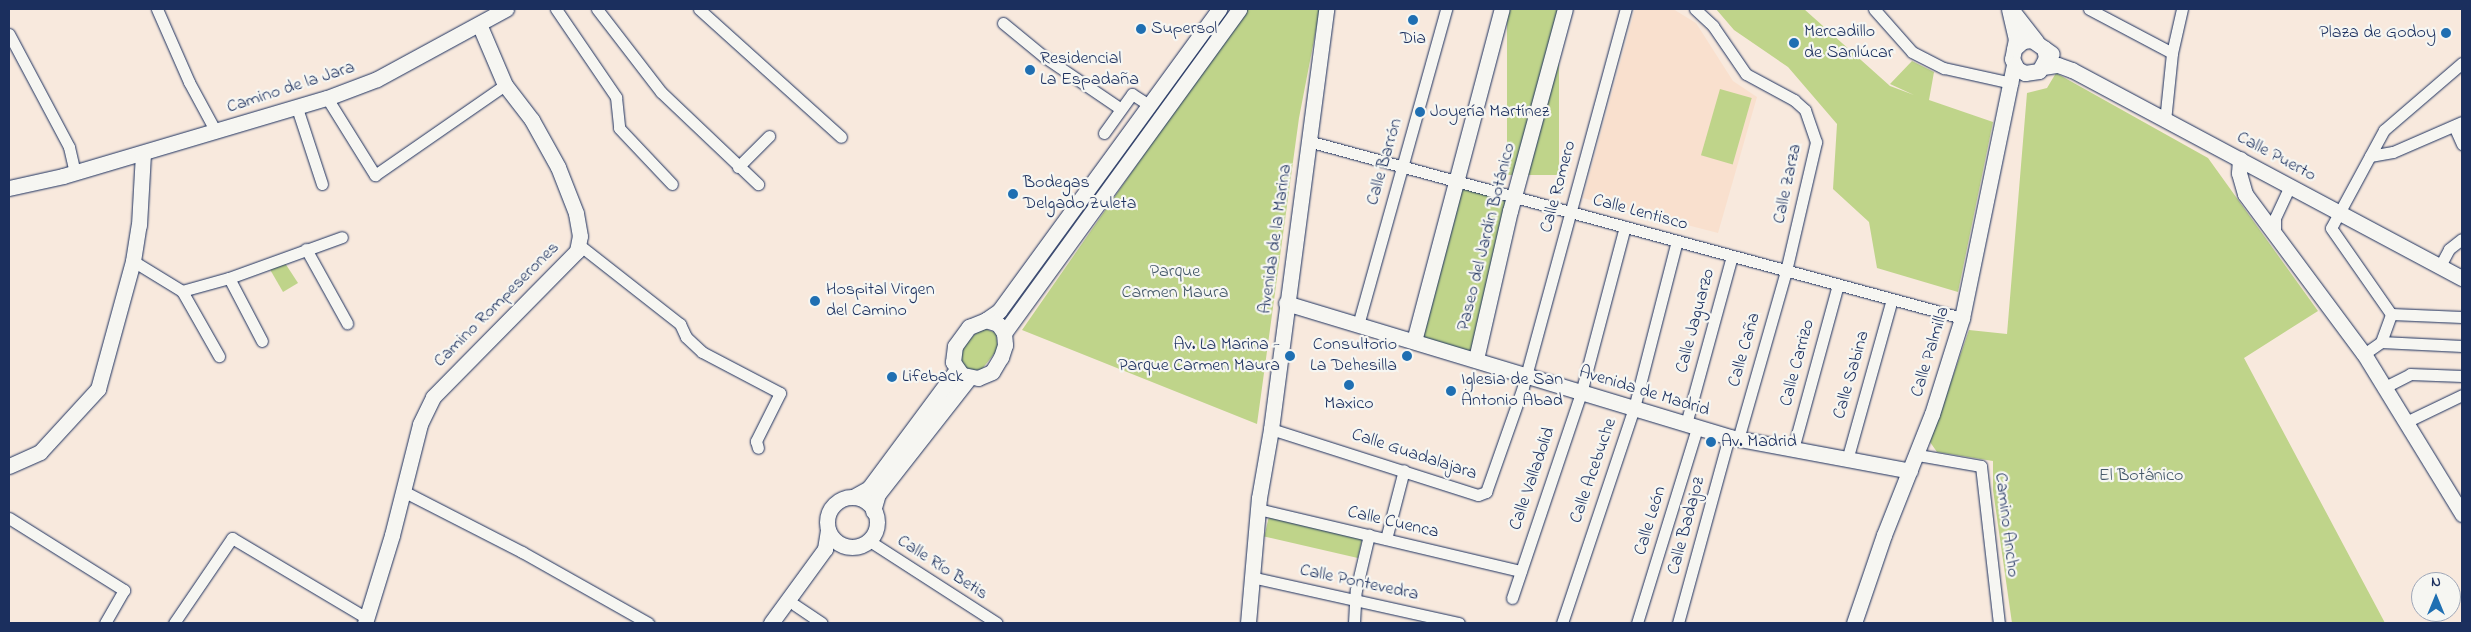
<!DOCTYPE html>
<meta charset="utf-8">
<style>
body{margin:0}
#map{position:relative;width:2471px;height:632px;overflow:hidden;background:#f8e9dd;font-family:"Indie Flower",sans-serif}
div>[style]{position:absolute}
.built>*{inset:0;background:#f9e0ce}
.green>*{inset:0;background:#bfd48a;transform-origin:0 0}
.roads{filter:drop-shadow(0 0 1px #1b2f5e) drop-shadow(0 0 1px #1b2f5e)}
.street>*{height:11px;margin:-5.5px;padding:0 5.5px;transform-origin:5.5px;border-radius:5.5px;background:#f6f6f2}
.secondary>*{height:15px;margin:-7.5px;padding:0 7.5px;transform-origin:7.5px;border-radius:7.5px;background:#f6f6f2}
.secondary>.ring{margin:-7.5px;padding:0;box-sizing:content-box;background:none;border:15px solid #f6f6f2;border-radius:50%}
.dots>*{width:14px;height:14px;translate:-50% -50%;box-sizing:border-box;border:2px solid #f6f6f2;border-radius:50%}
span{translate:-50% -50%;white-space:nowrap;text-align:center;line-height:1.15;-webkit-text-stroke:4.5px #f6f6f2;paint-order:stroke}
.poi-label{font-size:18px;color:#1b2f5e}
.left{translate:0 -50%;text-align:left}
.right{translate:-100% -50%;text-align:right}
.street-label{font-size:18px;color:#1b2f5e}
.park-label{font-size:18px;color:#445869}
.frame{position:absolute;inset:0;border:10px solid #1b2f5e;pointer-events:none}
.north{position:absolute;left:2411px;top:572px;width:50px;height:50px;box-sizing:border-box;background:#f6f6f2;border:1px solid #9ea6b7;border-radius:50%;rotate:0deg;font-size:14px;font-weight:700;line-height:20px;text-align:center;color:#1b2f5e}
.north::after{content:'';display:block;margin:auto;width:18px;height:22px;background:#1f6fb2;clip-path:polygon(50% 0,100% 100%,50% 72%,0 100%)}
</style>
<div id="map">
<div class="built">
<i style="clip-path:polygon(1635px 9px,1673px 9px,1696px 23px,1733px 81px,1757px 97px,1718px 233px,1583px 198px)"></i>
</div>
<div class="green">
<i style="clip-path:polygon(1245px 9px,1320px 9px,1299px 118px,1257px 424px,1022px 330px)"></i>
<i style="left:1507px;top:9px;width:52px;height:166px"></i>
<i style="clip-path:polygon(1716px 9px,1804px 9px,1890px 86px,1914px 95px,1890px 84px,1912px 61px,1934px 72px,1929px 100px,1993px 122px,1958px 292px,1877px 268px,1869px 222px,1833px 189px,1837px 124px,1788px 67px,1734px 30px)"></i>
<i style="clip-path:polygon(2056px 73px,2208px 158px,2318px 311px,2244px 358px,2385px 623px,2012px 623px,1993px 490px,1993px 461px,1937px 452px,1930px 442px,1969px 330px,2007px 334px,2027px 93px,2047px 88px)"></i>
<i style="left:1720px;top:89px;width:33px;height:69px;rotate:16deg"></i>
<i style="left:1457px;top:182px;width:60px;height:165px;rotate:15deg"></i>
<i style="clip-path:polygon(283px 260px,298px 283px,283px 292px,268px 266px)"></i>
<i style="clip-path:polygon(981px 327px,996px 333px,998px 349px,982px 369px,970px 372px,960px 363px,960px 351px)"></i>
<i style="left:1269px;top:516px;width:96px;height:21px;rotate:13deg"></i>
</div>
<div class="roads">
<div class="street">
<i style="left:157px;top:9px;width:80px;rotate:66.3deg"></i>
<i style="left:189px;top:82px;width:57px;rotate:61.6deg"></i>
<i style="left:556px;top:9px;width:107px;rotate:55.7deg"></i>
<i style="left:616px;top:97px;width:31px;rotate:84deg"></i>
<i style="left:619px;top:128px;width:77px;rotate:46.6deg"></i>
<i style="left:597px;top:9px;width:105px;rotate:52.4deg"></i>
<i style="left:661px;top:92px;width:134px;rotate:43.5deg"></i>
<i style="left:699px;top:9px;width:191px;rotate:42deg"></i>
<i style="left:1695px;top:9px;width:25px;rotate:43deg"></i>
<i style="left:1713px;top:26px;width:58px;rotate:55.5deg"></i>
<i style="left:1746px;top:74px;width:55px;rotate:28.4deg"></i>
<i style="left:1794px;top:100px;width:15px;rotate:42deg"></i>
<i style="left:1805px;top:110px;width:34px;rotate:71deg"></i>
<i style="left:1816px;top:142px;width:132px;rotate:103.1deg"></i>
<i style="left:1786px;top:271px;width:175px;rotate:105.9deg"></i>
<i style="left:1874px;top:9px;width:57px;rotate:48.5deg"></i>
<i style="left:1912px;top:52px;width:36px;rotate:27deg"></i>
<i style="left:1944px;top:68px;width:70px;rotate:12.4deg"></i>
<i style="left:2089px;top:9px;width:94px;rotate:27.9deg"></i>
<i style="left:1003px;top:23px;width:52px;rotate:39.5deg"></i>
<i style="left:1043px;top:56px;width:94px;rotate:34.2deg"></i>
<i style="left:9px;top:34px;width:128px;rotate:62deg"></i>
<i style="left:69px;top:147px;width:26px;rotate:77deg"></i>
<i style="left:2462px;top:63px;width:103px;rotate:139.3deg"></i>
<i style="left:2384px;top:130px;width:111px;rotate:118.4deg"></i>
<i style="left:2331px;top:228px;width:105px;rotate:55.1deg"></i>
<i style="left:2391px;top:314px;width:71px;rotate:2.4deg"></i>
<i style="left:327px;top:98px;width:91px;rotate:58.1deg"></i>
<i style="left:375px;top:175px;width:158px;rotate:-34.7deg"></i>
<i style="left:297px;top:108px;width:80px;rotate:71.8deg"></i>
<i style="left:2165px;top:121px;width:68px;rotate:-84.1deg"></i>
<i style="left:2172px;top:53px;width:45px;rotate:-77.2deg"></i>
<i style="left:2454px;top:126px;width:20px;rotate:66deg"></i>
<i style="left:1104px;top:133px;width:48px;rotate:-54.3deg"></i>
<i style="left:1132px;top:94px;width:20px;rotate:33deg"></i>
<i style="left:1308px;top:141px;width:678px;rotate:15.14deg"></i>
<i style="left:2370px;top:156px;width:23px;rotate:-10deg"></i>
<i style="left:2393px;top:152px;width:75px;rotate:-23.5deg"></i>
<i style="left:738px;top:167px;width:44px;rotate:-45deg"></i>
<i style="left:2275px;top:235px;width:17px;rotate:-90deg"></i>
<i style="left:2275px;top:218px;width:35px;rotate:-65deg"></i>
<i style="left:578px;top:244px;width:130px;rotate:38.1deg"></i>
<i style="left:680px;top:324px;width:14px;rotate:65deg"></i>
<i style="left:686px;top:337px;width:22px;rotate:43deg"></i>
<i style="left:702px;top:352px;width:88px;rotate:27.7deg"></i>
<i style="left:780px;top:393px;width:54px;rotate:116.6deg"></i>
<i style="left:756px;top:441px;width:7px;rotate:74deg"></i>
<i style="left:306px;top:249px;width:85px;rotate:61deg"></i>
<i style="left:133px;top:261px;width:57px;rotate:31.5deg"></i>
<i style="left:182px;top:291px;width:49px;rotate:-15.5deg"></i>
<i style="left:229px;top:278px;width:120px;rotate:-19.9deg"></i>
<i style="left:2440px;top:266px;width:19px;rotate:-62deg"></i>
<i style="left:2449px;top:249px;width:16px;rotate:-38deg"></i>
<i style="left:229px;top:278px;width:71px;rotate:62.4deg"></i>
<i style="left:182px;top:291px;width:75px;rotate:60.4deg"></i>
<i style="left:1358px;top:325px;width:328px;rotate:-74.4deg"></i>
<i style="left:2381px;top:342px;width:81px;rotate:2.8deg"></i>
<i style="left:2364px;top:354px;width:21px;rotate:-35deg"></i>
<i style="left:2381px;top:342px;width:30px;rotate:-70deg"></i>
<i style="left:2385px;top:387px;width:28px;rotate:-27deg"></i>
<i style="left:2410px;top:374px;width:52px;rotate:2.2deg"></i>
<i style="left:2406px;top:422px;width:62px;rotate:-25.7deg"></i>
<i style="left:1686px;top:424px;width:174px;rotate:-74.7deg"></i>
<i style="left:1271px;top:429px;width:217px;rotate:17.7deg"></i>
<i style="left:1478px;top:495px;width:9px;rotate:-21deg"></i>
<i style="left:1486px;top:492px;width:111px;rotate:-70.6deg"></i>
<i style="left:1523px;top:387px;width:392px;rotate:-74.8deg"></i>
<i style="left:1793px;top:449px;width:170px;rotate:-74.7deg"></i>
<i style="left:1918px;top:455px;width:64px;rotate:9.9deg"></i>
<i style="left:1981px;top:466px;width:158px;rotate:83.5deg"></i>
<i style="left:1847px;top:460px;width:167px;rotate:-74.4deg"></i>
<i style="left:403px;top:491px;width:134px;rotate:27.1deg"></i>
<i style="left:522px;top:552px;width:145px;rotate:29.4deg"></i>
<i style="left:1258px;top:509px;width:270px;rotate:13.3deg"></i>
<i style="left:9px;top:518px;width:136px;rotate:32.1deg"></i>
<i style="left:124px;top:590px;width:38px;rotate:120deg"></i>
<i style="left:1386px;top:539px;width:71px;rotate:-75.4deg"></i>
<i style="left:868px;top:540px;width:153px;rotate:32.8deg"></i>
<i style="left:1251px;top:577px;width:213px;rotate:12.5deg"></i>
<i style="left:1512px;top:598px;width:216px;rotate:-71.4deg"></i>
<i style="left:1581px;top:393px;width:172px;rotate:-75.2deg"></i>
<i style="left:795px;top:605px;width:32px;rotate:34deg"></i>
<i style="left:174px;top:623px;width:103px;rotate:-55.7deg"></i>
<i style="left:232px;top:538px;width:157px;rotate:30.7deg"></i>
<i style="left:1354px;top:623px;width:33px;rotate:-87deg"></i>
<i style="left:1356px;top:590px;width:57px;rotate:-76.7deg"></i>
<i style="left:1562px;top:623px;width:227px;rotate:-71.5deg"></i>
<i style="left:1634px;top:408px;width:172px;rotate:-75.6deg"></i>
<i style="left:1637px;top:623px;width:204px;rotate:-72.9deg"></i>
<i style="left:1678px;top:623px;width:193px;rotate:-74.7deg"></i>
</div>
<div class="secondary">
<i style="left:2009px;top:9px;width:31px;rotate:77deg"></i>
<i style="left:2016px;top:39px;width:20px;rotate:101deg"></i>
<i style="left:2012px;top:59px;width:11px;rotate:63deg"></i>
<i style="left:2017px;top:69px;width:9px;rotate:27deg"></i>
<i style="left:2025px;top:73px;width:14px;rotate:-8deg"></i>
<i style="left:2039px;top:71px;width:15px;rotate:-62deg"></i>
<i style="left:2046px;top:58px;width:10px;rotate:-101deg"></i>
<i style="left:2011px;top:9px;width:41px;rotate:52deg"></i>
<i style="left:2014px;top:49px;width:12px;rotate:-42deg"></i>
<i style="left:2023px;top:41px;width:9px;rotate:-6deg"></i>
<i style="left:2032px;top:40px;width:24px;rotate:35deg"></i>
<i style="left:2043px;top:67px;width:15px;rotate:-8deg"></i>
<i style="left:2058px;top:65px;width:15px;rotate:20deg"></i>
<i style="left:2072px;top:70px;width:442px;rotate:28.1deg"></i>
<i style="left:2240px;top:159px;width:14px;rotate:94deg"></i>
<i style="left:2239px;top:173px;width:22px;rotate:74deg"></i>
<i style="left:2245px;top:194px;width:199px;rotate:53.4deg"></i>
<i style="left:2364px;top:354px;width:188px;rotate:58.5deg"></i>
<i style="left:9px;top:188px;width:55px;rotate:-12.5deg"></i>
<i style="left:63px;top:176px;width:275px;rotate:-16.5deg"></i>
<i style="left:327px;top:98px;width:53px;rotate:-20.8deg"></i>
<i style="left:377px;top:79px;width:147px;rotate:-28.5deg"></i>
<i style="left:1286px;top:303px;width:463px;rotate:16.8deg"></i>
<i style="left:1729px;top:437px;width:184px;rotate:10.6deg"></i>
<i style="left:986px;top:320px;width:16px;rotate:-35deg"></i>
<i style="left:999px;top:311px;width:374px;rotate:-53.9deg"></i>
<i style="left:986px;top:320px;width:13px;rotate:18deg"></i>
<i style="left:998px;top:324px;width:11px;rotate:56deg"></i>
<i style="left:1004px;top:333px;width:12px;rotate:85deg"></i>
<i style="left:1005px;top:345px;width:13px;rotate:108deg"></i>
<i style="left:1001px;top:357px;width:17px;rotate:121deg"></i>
<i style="left:992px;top:372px;width:15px;rotate:157deg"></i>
<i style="left:978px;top:378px;width:16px;rotate:-169deg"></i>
<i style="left:962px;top:375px;width:16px;rotate:-125deg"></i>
<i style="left:953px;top:362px;width:16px;rotate:-83deg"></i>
<i style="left:955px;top:346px;width:24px;rotate:-54deg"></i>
<i style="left:969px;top:327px;width:18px;rotate:-22deg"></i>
<i style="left:1004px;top:333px;width:400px;rotate:-54deg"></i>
<i style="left:1414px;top:341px;width:343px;rotate:-75.2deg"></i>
<i style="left:1476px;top:359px;width:152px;rotate:-77.1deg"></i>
<i style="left:1510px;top:211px;width:209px;rotate:-74.8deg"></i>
<i style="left:9px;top:466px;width:34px;rotate:-24deg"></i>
<i style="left:40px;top:452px;width:86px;rotate:-47.4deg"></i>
<i style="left:98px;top:389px;width:133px;rotate:-74.7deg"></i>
<i style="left:133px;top:261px;width:36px;rotate:-81deg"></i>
<i style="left:139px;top:225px;width:72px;rotate:-86.8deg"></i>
<i style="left:853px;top:497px;width:18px;rotate:-29deg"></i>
<i style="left:869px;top:488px;width:146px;rotate:-53.4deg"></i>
<i class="ring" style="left:827px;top:497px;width:35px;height:35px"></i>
<i style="left:873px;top:511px;width:18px;rotate:-74deg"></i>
<i style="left:878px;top:494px;width:147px;rotate:-51.9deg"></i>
<i style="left:365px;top:623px;width:92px;rotate:-72.9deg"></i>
<i style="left:392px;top:535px;width:114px;rotate:-75.8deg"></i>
<i style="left:420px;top:424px;width:30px;rotate:-64deg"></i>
<i style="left:433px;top:397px;width:205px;rotate:-45.4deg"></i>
<i style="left:577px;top:251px;width:15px;rotate:-79deg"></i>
<i style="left:580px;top:236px;width:23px;rotate:-100deg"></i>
<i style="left:576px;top:213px;width:49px;rotate:-111.4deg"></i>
<i style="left:558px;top:167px;width:54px;rotate:-119deg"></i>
<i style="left:532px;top:120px;width:44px;rotate:-127.6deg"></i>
<i style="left:505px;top:85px;width:66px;rotate:-113.1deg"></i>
<i style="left:771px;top:623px;width:92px;rotate:-53.9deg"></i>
<i style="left:825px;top:549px;width:19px;rotate:-81deg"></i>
<i style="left:1248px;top:623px;width:125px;rotate:-85deg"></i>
<i style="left:1259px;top:498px;width:70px;rotate:-80.1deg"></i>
<i style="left:1271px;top:429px;width:424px;rotate:-82.5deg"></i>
<i style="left:1854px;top:623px;width:93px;rotate:-71.2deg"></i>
<i style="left:1884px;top:535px;width:130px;rotate:-68.4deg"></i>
<i style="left:1932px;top:414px;width:101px;rotate:-72.6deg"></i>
<i style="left:1962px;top:318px;width:259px;rotate:-78.4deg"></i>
</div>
</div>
<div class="dots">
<i style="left:1413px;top:20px;background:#1f6fb2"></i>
<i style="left:1141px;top:29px;background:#1f6fb2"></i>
<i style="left:2446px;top:33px;background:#1f6fb2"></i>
<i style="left:1794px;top:43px;background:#1f6fb2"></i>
<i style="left:1030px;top:70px;background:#1f6fb2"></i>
<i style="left:1420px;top:112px;background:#1f6fb2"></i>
<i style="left:1013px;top:194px;background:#1f6fb2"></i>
<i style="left:815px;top:301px;background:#1f6fb2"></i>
<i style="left:1290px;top:356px;background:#1f6fb2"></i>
<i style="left:1407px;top:356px;background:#1f6fb2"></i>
<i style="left:892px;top:377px;background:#1f6fb2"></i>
<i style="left:1349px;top:385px;background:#1f6fb2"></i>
<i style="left:1451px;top:391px;background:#1f6fb2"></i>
<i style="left:1711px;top:442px;background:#1f6fb2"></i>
</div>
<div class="poi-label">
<span class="left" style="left:1151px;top:29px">Supersol</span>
<span class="left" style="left:1804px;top:43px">Mercadillo<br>de Sanlúcar</span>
<span class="right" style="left:2436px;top:33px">Plaza de Godoy</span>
<span style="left:1413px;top:39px">Dia</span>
<span class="left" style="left:1040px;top:70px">Residencial<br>La Espadaña</span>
<span class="left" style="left:1430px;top:112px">Joyería Martínez</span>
<span class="left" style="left:1023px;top:194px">Bodegas<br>Delgado Zuleta</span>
<span class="left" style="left:826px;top:301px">Hospital Virgen<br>del Camino</span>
<span class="right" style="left:1280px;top:356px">Av. La Marina -<br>Parque Carmen Maura</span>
<span class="right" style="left:1397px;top:356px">Consultorio<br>La Dehesilla</span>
<span class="left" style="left:902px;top:377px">Lifeback</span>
<span class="left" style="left:1461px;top:391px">Iglesia de San<br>Antonio Abad</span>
<span style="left:1349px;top:404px">Maxico</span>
<span class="left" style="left:1721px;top:442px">Av. Madrid</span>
</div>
<div class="street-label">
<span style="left:291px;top:88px;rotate:-18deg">Camino de la Jara</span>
<span style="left:2276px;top:157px;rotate:28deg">Calle Puerto</span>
<span style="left:1385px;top:162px;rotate:-74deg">Calle Barrón</span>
<span style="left:1788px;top:184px;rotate:-78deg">Calle Zarza</span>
<span style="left:1559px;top:187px;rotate:-75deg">Calle Romero</span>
<span style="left:1640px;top:213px;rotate:15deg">Calle Lentisco</span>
<span style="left:1487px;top:237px;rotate:-76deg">Paseo del Jardín Botánico</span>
<span style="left:1276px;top:239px;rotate:-82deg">Avenida de la Marina</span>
<span style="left:497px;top:305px;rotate:-45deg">Camino Rompeserones</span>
<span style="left:1696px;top:321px;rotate:-75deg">Calle Jaguarzo</span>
<span style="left:1745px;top:350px;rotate:-74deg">Calle Caña</span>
<span style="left:1931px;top:352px;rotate:-73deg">Calle Palmilla</span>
<span style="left:1798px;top:363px;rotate:-75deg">Calle Carrizo</span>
<span style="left:1852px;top:375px;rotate:-74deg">Calle Sabina</span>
<span style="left:1644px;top:392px;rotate:17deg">Avenida de Madrid</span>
<span style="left:1414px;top:455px;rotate:18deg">Calle Guadalajara</span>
<span style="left:1594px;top:471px;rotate:-71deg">Calle Acebuche</span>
<span style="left:1533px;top:479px;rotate:-71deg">Calle Valladolid</span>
<span style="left:1651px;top:521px;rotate:-73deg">Calle León</span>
<span style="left:1393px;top:523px;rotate:13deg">Calle Cuenca</span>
<span style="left:2006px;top:525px;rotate:83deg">Camino Ancho</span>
<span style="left:1687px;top:526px;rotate:-75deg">Calle Badajoz</span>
<span style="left:942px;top:568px;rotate:33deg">Calle Río Betis</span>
<span style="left:1359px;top:583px;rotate:12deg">Calle Pontevedra</span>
</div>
<div class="park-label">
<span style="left:1175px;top:283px">Parque<br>Carmen Maura</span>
<span style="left:2141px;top:476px">El Botánico</span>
</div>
<div class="frame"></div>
<div class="north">N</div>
</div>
